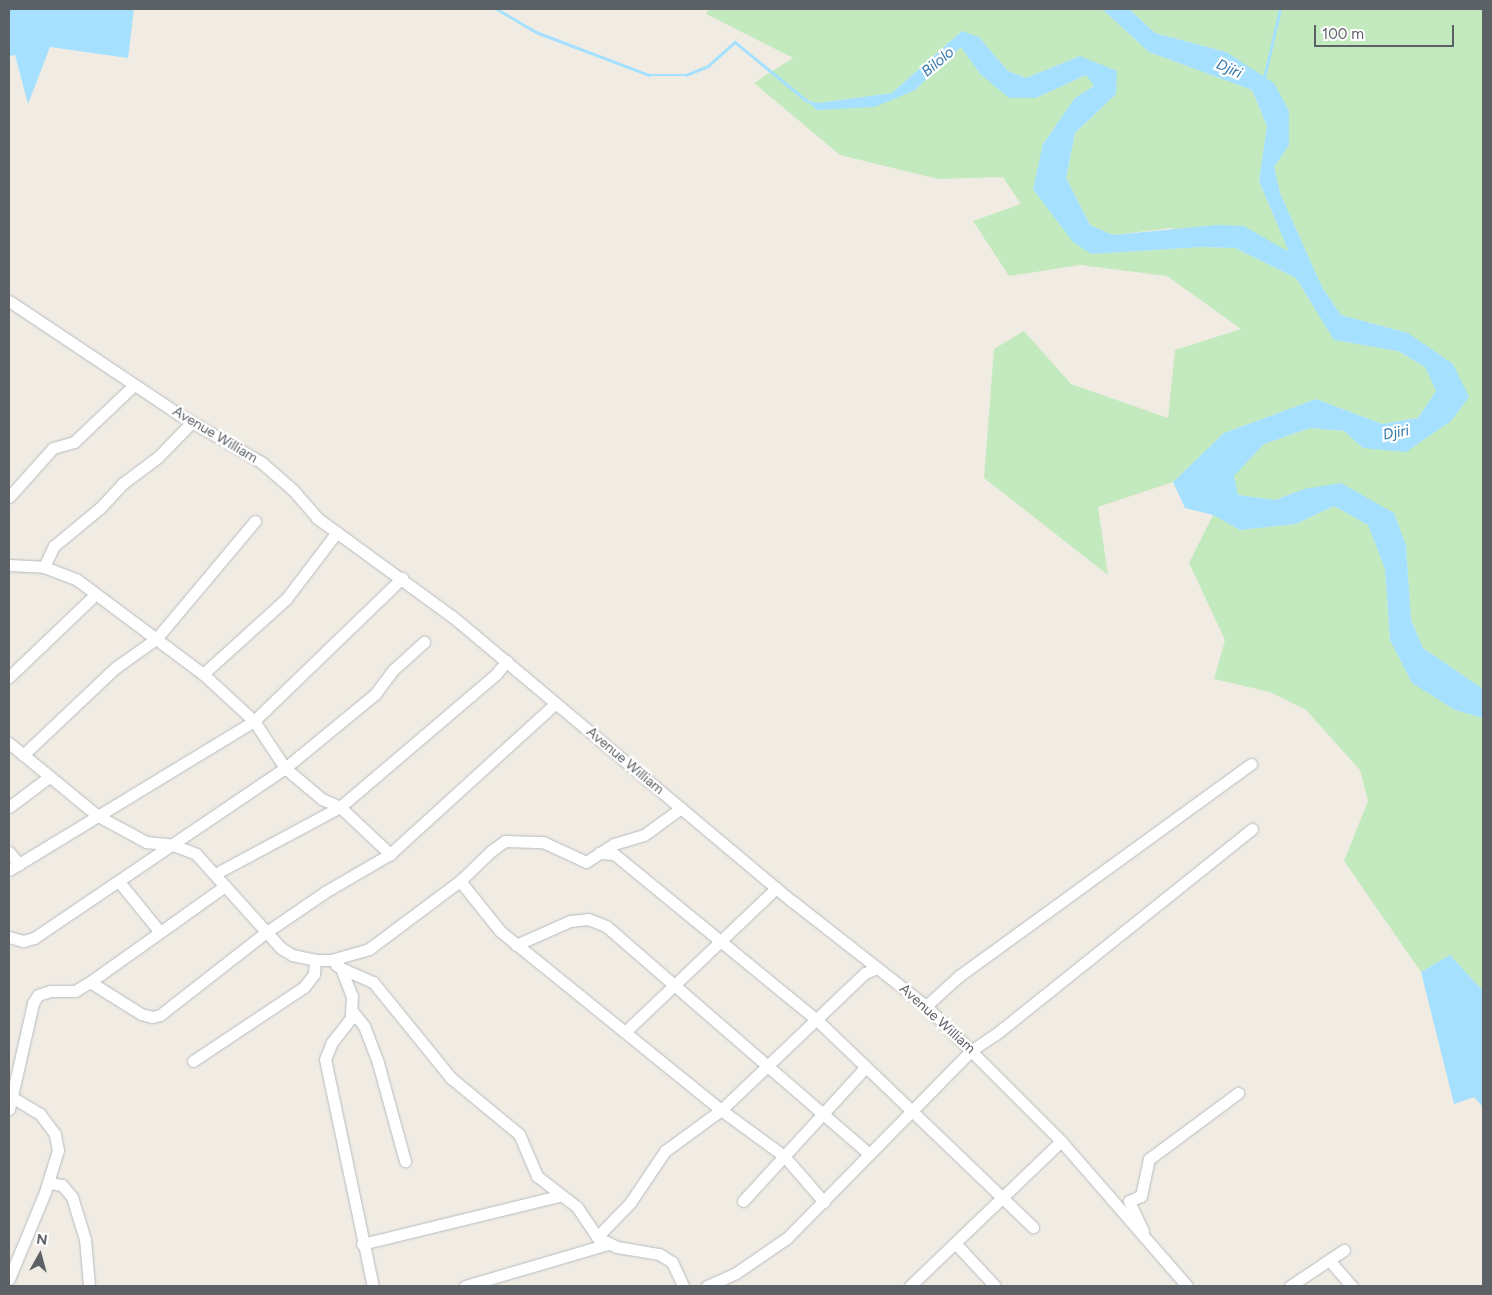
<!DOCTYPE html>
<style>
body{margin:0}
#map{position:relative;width:1492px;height:1295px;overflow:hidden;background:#f0ece4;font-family:Figtree,sans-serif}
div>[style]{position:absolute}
.green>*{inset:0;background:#c2eabe}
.water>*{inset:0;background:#a5e0ff}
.stream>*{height:2.5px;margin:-1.25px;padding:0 1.25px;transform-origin:1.25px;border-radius:1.25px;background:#a5e0ff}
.roads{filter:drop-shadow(0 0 1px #b6bbbf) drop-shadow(0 0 1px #b6bbbf)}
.street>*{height:11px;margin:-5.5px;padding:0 5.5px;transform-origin:5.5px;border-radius:5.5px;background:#fff}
span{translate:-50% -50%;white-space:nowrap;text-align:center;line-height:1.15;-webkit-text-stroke:4.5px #fff;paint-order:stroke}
.street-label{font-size:14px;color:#5c6166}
.water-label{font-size:15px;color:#3277aa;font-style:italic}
.frame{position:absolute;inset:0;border:10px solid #5c6166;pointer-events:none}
.north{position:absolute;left:15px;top:1230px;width:50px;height:50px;-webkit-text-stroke:4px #fff;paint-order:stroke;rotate:7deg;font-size:14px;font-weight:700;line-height:20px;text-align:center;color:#5c6166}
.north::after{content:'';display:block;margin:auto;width:18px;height:22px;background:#5c6166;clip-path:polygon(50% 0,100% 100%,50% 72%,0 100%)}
.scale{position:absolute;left:1314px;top:25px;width:140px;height:22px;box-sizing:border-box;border:2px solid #5c6166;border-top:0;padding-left:6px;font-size:15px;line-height:18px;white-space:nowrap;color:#5c6166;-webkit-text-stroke:4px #fff;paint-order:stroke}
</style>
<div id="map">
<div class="green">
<i style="clip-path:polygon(709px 9px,1102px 9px,1149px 52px,1252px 90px,1267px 126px,1259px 181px,1290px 253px,1171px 228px,1113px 235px,1090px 225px,1066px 178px,1075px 133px,1116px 94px,1080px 56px,1026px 78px,1008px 71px,979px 37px,962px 31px,892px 93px,818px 103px,807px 100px,817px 110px,915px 90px,961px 47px,980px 74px,1036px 98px,1086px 75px,1094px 86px,1075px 98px,1043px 144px,1091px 254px,1201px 247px,1235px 248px,1296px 278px,1334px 340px,1398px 351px,1425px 367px,1437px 391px,1418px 418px,1382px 424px,1316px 399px,1224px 433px,1173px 482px,1098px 507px,1108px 575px,984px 478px,994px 349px,1024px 331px,1071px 384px,1168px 418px,1175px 350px,1241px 329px,1167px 276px,1080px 265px,1009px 276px,973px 221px,1021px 204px,1003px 177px,938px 179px,840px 155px,754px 83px,793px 58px,706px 14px)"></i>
<i style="clip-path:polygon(1129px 9px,1483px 9px,1483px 689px,1423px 648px,1411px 620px,1406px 546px,1304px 489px,1275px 500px,1237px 495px,1234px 475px,1264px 444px,1310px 428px,1344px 431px,1363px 448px,1469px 397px,1408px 333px,1341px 315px,1322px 287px,1280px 193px,1274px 167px,1289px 145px,1289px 111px,1226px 52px,1155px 33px)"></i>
<i style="clip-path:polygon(1334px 506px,1368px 525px,1385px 569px,1390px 640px,1455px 710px,1483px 718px,1483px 991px,1450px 955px,1421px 972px,1344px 861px,1368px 801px,1360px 770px,1306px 710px,1270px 692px,1214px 679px,1225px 640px,1189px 563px,1213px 515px,1241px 530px,1296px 524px)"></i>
</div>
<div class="water">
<i style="clip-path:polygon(9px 9px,134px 9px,128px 58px,50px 47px,28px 104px,15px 55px,9px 56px)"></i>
<i style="clip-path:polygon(1102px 9px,1129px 9px,1155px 33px,1226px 52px,1274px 83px,1289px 111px,1289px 145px,1274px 167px,1280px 193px,1322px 287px,1341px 315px,1408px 333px,1453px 364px,1469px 397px,1451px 421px,1406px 452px,1363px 448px,1344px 431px,1310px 428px,1264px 444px,1234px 476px,1238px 495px,1275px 500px,1304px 489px,1341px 483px,1394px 513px,1406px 545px,1411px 620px,1423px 648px,1483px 689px,1483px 718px,1455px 710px,1412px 683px,1390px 640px,1385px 569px,1368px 525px,1334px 506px,1296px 524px,1240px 530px,1213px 515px,1185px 508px,1173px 482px,1224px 433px,1316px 399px,1382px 424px,1418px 418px,1436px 391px,1425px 367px,1398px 351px,1334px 340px,1296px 278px,1235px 248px,1201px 247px,1091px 254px,1073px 242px,1033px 189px,1043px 144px,1075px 98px,1094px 86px,1086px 75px,1036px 98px,1009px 98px,980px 74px,961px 47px,915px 90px,875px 107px,817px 110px,806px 100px,818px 103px,892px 93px,962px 31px,979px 37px,1008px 71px,1026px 78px,1080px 56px,1117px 71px,1116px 94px,1075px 133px,1066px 178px,1090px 225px,1113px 235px,1217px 225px,1244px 226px,1289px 252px,1259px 181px,1267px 126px,1252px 90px,1149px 52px)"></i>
<i style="clip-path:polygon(1450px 955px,1483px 991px,1483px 1107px,1474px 1097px,1454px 1104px,1421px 972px)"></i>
</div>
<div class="stream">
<i style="left:497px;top:9px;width:45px;rotate:30.5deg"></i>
<i style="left:536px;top:32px;width:121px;rotate:20.8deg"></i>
<i style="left:649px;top:75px;width:37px"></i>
<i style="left:686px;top:75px;width:24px;rotate:-22deg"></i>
<i style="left:708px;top:66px;width:36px;rotate:-42deg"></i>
<i style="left:735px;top:42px;width:93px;rotate:39.3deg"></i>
<i style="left:1264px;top:78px;width:71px;rotate:-76.9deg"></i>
</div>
<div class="roads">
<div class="street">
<i style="left:9px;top:301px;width:206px;rotate:33.7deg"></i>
<i style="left:180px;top:415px;width:94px;rotate:30.1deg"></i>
<i style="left:261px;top:462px;width:43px;rotate:41.2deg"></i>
<i style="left:293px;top:490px;width:37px;rotate:49deg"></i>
<i style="left:317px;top:518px;width:168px;rotate:36.1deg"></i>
<i style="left:453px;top:617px;width:442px;rotate:40deg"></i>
<i style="left:792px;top:901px;width:170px;rotate:38.1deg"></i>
<i style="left:926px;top:1006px;width:191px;rotate:45deg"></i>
<i style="left:1061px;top:1141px;width:192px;rotate:49deg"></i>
<i style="left:9px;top:497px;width:66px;rotate:-48.1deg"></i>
<i style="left:53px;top:448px;width:22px;rotate:-16deg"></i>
<i style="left:74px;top:442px;width:83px;rotate:-43.5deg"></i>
<i style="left:9px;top:565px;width:35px;rotate:3deg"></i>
<i style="left:44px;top:567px;width:34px;rotate:21deg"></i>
<i style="left:76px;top:579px;width:159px;rotate:36.8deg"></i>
<i style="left:203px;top:674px;width:69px;rotate:42.7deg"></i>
<i style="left:254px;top:721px;width:56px;rotate:56.6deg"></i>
<i style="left:285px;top:768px;width:48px;rotate:40deg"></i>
<i style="left:322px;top:799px;width:20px;rotate:24deg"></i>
<i style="left:340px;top:807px;width:69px;rotate:43.2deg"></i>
<i style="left:44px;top:567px;width:23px;rotate:-65deg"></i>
<i style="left:54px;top:546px;width:60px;rotate:-39.6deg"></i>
<i style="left:100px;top:508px;width:33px;rotate:-47deg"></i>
<i style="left:122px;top:484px;width:45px;rotate:-36.9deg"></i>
<i style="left:158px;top:457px;width:49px;rotate:-45.8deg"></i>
<i style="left:203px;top:674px;width:112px;rotate:-42.1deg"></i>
<i style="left:286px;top:599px;width:84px;rotate:-52.7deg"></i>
<i style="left:9px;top:677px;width:120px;rotate:-43.7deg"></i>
<i style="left:9px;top:743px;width:115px;rotate:39.4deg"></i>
<i style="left:98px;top:816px;width:55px;rotate:28.4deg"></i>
<i style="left:146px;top:842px;width:27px;rotate:6deg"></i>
<i style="left:173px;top:845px;width:25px;rotate:21deg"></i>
<i style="left:196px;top:854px;width:127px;rotate:47.9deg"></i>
<i style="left:281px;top:948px;width:13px;rotate:32deg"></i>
<i style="left:292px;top:955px;width:24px;rotate:12deg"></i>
<i style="left:315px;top:960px;width:16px"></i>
<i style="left:331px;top:960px;width:40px;rotate:-16deg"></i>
<i style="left:369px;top:949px;width:114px;rotate:-36.8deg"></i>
<i style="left:460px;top:881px;width:43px;rotate:-44.1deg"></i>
<i style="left:491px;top:851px;width:17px;rotate:-36deg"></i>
<i style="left:505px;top:841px;width:38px;rotate:2deg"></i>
<i style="left:543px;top:842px;width:47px;rotate:24.9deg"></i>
<i style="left:586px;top:862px;width:33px;rotate:-33deg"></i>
<i style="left:614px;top:844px;width:31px;rotate:-17deg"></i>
<i style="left:644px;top:835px;width:46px;rotate:-36.1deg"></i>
<i style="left:23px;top:755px;width:127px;rotate:-43.4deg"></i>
<i style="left:115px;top:668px;width:50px;rotate:-35.3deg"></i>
<i style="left:156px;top:639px;width:154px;rotate:-50deg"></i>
<i style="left:9px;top:807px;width:50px;rotate:-36.9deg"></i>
<i style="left:9px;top:852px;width:16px;rotate:50deg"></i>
<i style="left:599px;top:853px;width:15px;rotate:4deg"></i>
<i style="left:614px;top:854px;width:264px;rotate:39.3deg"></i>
<i style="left:818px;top:1021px;width:298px;rotate:43.8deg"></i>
<i style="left:9px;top:870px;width:287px;rotate:-31.3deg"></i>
<i style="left:254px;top:721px;width:206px;rotate:-44deg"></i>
<i style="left:215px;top:874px;width:142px;rotate:-28.2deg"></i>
<i style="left:340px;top:807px;width:205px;rotate:-40.4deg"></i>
<i style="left:496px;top:674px;width:17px;rotate:-50deg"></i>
<i style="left:460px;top:881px;width:64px;rotate:51.3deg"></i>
<i style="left:500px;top:931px;width:284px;rotate:39deg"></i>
<i style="left:721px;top:1110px;width:78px;rotate:36.1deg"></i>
<i style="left:784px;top:1156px;width:61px;rotate:49deg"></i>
<i style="left:120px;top:883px;width:63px;rotate:50.8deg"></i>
<i style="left:9px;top:937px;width:15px;rotate:16deg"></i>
<i style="left:23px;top:941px;width:11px;rotate:-15deg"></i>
<i style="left:34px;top:938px;width:303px;rotate:-34.1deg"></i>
<i style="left:285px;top:768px;width:117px;rotate:-39.4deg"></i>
<i style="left:375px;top:694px;width:30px;rotate:-53deg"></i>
<i style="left:393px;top:670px;width:42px;rotate:-42.1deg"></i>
<i style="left:516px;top:945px;width:59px;rotate:-24deg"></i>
<i style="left:570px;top:921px;width:18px;rotate:-6deg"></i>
<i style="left:588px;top:919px;width:19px;rotate:21deg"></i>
<i style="left:606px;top:926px;width:348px;rotate:40.9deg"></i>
<i style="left:336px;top:965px;width:6px;rotate:31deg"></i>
<i style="left:341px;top:968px;width:30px;rotate:69deg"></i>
<i style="left:352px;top:996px;width:22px;rotate:93deg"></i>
<i style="left:351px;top:1018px;width:31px;rotate:128deg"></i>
<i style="left:332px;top:1042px;width:18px;rotate:112deg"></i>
<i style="left:325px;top:1059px;width:232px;rotate:78.1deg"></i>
<i style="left:341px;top:968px;width:35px;rotate:24deg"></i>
<i style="left:373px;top:982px;width:124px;rotate:50.9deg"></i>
<i style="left:451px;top:1078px;width:88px;rotate:39.5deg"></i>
<i style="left:519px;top:1134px;width:46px;rotate:66.8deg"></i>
<i style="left:537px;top:1176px;width:51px;rotate:37.8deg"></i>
<i style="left:577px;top:1207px;width:36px;rotate:56deg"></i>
<i style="left:597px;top:1237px;width:22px;rotate:27deg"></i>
<i style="left:617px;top:1247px;width:43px;rotate:9.5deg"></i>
<i style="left:659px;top:1254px;width:15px;rotate:32deg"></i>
<i style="left:672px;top:1262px;width:26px;rotate:65deg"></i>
<i style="left:90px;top:982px;width:166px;rotate:-35.4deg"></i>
<i style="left:926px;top:1006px;width:45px;rotate:-42.3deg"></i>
<i style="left:959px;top:976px;width:361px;rotate:-36deg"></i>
<i style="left:352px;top:1011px;width:19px;rotate:51deg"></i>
<i style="left:364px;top:1026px;width:40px;rotate:69deg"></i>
<i style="left:378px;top:1063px;width:102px;rotate:74.6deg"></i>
<i style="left:625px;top:1032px;width:209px;rotate:-43.6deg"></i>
<i style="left:193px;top:1061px;width:133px;rotate:-33.7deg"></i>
<i style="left:304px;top:987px;width:16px;rotate:-52deg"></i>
<i style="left:314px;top:974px;width:14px;rotate:-86deg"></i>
<i style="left:9px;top:1109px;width:109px;rotate:-77.2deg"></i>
<i style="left:33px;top:1003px;width:9px;rotate:-58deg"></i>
<i style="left:38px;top:995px;width:13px;rotate:-18deg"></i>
<i style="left:50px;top:991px;width:25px"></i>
<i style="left:75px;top:991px;width:17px;rotate:-31deg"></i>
<i style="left:90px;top:982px;width:60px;rotate:32.1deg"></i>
<i style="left:141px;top:1014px;width:11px;rotate:15deg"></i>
<i style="left:152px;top:1017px;width:8px;rotate:-14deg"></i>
<i style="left:160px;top:1015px;width:133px;rotate:-38deg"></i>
<i style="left:265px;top:933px;width:73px;rotate:-34.3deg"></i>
<i style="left:325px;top:892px;width:75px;rotate:-30.3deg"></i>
<i style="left:390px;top:854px;width:224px;rotate:-42.3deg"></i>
<i style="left:49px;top:1183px;width:13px;rotate:9deg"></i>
<i style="left:62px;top:1185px;width:16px;rotate:50deg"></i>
<i style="left:72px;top:1197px;width:44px;rotate:72.8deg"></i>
<i style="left:85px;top:1239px;width:47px;rotate:85.1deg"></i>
<i style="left:743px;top:1201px;width:182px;rotate:-47.5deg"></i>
<i style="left:1143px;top:1231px;width:33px;rotate:-115deg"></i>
<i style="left:1129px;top:1201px;width:13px;rotate:-23deg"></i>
<i style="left:1141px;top:1196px;width:38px;rotate:-78deg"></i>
<i style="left:1149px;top:1159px;width:111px;rotate:-36.6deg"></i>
<i style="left:597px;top:1237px;width:47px;rotate:-45.9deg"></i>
<i style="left:630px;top:1203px;width:63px;rotate:-56.1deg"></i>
<i style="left:665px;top:1151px;width:69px;rotate:-36.2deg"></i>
<i style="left:721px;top:1110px;width:199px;rotate:-43.6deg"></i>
<i style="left:865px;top:973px;width:13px;rotate:-23deg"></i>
<i style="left:362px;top:1244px;width:203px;rotate:-13.7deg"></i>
<i style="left:956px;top:1244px;width:57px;rotate:47.1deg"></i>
<i style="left:1329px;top:1260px;width:35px;rotate:49deg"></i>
<i style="left:9px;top:1279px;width:94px;rotate:-67.5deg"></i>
<i style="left:45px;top:1192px;width:44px;rotate:-72.8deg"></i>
<i style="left:58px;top:1150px;width:16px;rotate:-101deg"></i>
<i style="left:55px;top:1134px;width:25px;rotate:-127deg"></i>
<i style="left:40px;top:1114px;width:33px;rotate:-149deg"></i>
<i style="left:465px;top:1286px;width:149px;rotate:-16.4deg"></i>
<i style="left:707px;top:1286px;width:32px;rotate:-24deg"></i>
<i style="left:736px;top:1273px;width:62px;rotate:-34.5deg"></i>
<i style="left:787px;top:1238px;width:264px;rotate:-45.5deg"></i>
<i style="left:972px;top:1050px;width:29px;rotate:-34deg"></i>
<i style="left:996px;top:1034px;width:328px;rotate:-38.7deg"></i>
<i style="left:910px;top:1286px;width:209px;rotate:-43.8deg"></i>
<i style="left:1290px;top:1286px;width:65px;rotate:-33.7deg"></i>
</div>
</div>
<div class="street-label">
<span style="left:215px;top:435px;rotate:31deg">Avenue William</span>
<span style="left:625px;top:761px;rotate:40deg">Avenue William</span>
<span style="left:937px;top:1019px;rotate:42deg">Avenue William</span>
</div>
<div class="water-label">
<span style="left:938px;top:62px;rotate:-40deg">Bilolo</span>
<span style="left:1229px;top:69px;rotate:24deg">Djiri</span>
<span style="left:1396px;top:433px;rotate:-11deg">Djiri</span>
</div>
<div class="frame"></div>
<div class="north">N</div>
<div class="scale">100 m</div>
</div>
